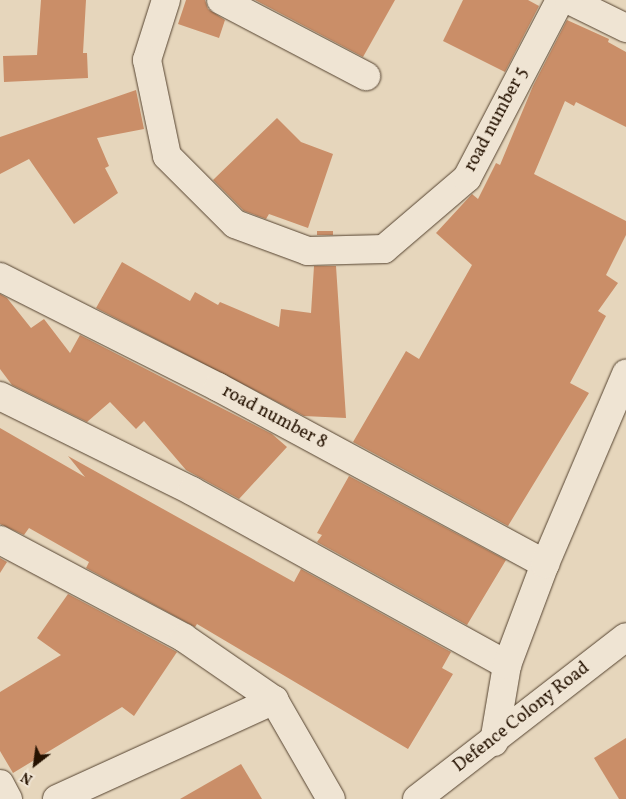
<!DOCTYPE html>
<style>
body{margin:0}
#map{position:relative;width:626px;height:799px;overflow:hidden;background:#e6d6bc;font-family:Vollkorn,serif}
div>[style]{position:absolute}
.building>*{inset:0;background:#ca8e68;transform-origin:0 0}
.roads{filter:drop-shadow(0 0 1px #554330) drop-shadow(0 0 1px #554330)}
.minor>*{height:28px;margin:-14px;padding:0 14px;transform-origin:14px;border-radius:14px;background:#efe4d3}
.tertiary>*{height:28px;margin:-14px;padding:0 14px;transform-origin:14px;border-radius:14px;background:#efe4d3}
span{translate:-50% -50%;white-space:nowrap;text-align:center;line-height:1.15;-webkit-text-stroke:5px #efe4d3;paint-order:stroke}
.street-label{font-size:18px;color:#251201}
.north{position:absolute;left:10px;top:739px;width:50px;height:50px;-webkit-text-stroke:4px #efe4d3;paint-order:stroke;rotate:210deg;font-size:14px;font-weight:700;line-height:20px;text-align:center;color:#251201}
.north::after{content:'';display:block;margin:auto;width:18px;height:22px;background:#251201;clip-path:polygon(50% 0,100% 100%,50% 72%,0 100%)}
</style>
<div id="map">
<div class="building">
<i style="clip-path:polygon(41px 0,86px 0,83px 53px,87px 53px,88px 78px,4px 82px,3px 56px,37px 55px)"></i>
<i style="clip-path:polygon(186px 0,205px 0,208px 9px,225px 20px,219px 38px,178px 24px)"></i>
<i style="clip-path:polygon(255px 0,395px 0,363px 57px)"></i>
<i style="clip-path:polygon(463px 0,528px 0,539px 6px,505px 72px,443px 41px)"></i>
<i style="clip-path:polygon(567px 20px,609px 39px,608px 42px,626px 52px,626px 127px,576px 102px,574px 106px,565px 101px,534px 174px,626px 221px,626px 235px,606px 275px,618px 283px,598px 311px,606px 316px,570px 383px,589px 393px,508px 526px,353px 442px,406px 351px,419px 359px,472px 265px,436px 233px,472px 194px,478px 199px,496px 163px,500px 165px,533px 86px)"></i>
<i style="clip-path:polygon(136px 90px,144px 129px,97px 138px,109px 166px,105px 168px,118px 193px,74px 224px,29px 159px,0 174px,0 137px)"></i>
<i style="clip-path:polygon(277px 118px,301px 142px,333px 154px,308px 228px,269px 214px,266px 219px,244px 211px,213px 180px)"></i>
<i style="left:317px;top:231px;width:16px;height:4px"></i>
<i style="clip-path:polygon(122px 262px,190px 301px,195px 292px,218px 305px,220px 302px,279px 327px,281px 309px,311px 313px,314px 266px,336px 266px,346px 418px,304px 416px,96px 308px)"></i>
<i style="clip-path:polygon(0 294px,7px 298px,31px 328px,44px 319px,70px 353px,80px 335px,272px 434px,287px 447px,239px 499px,186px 470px,144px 421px,136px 429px,110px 402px,87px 422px,12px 385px,0 369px)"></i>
<i style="clip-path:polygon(0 428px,85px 477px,68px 456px,294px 582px,301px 569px,451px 652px,442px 668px,453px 674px,408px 749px,197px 624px,195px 627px,86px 568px,89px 562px,29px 528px,24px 535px,0 524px)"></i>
<i style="clip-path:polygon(349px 476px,506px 560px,467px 625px,317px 542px,322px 535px,317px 533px)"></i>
<i style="clip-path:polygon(0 558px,7px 562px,0 573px)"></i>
<i style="clip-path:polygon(68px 594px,177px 652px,134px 716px,122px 707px,13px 773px,0 751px,0 692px,61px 655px,37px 638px)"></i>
<i style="clip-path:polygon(626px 738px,626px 799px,619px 799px,594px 758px)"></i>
<i style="clip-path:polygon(241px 764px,262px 799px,180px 799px)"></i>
</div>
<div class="roads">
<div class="minor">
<i style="left:166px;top:0;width:63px;rotate:107.6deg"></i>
<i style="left:147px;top:60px;width:98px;rotate:78.2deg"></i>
<i style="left:167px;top:156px;width:96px;rotate:45deg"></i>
<i style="left:235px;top:224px;width:78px;rotate:20.3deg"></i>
<i style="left:308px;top:251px;width:76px;rotate:-1.5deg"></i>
<i style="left:384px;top:249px;width:109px;rotate:-40.5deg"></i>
<i style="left:467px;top:178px;width:201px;rotate:-62.4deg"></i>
<i style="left:221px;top:0;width:164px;rotate:27.7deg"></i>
<i style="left:569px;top:0;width:64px;rotate:26.2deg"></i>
<i style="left:0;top:277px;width:244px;rotate:26.8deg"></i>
<i style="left:218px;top:387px;width:372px;rotate:28.4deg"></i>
<i style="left:0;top:396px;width:214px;rotate:26.3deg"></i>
<i style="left:192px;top:491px;width:360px;rotate:28.9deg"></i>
<i style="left:0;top:540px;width:208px;rotate:28deg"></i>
<i style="left:184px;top:638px;width:109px;rotate:34.6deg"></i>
<i style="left:494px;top:742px;width:78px;rotate:-80.4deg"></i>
<i style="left:507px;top:665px;width:108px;rotate:-69.4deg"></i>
<i style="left:545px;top:564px;width:207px;rotate:-66.9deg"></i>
<i style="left:0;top:784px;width:17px;rotate:62deg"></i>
</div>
<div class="tertiary">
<i style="left:57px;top:799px;width:239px;rotate:-24.5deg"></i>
<i style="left:274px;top:700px;width:114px;rotate:60.1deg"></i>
<i style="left:417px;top:799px;width:264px;rotate:-37.8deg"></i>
</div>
</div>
<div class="street-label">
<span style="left:497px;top:120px;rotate:-62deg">road number 5</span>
<span style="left:274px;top:418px;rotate:28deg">road number 8</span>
<span style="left:522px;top:718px;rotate:-38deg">Defence Colony Road</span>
</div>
<div class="north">N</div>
</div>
